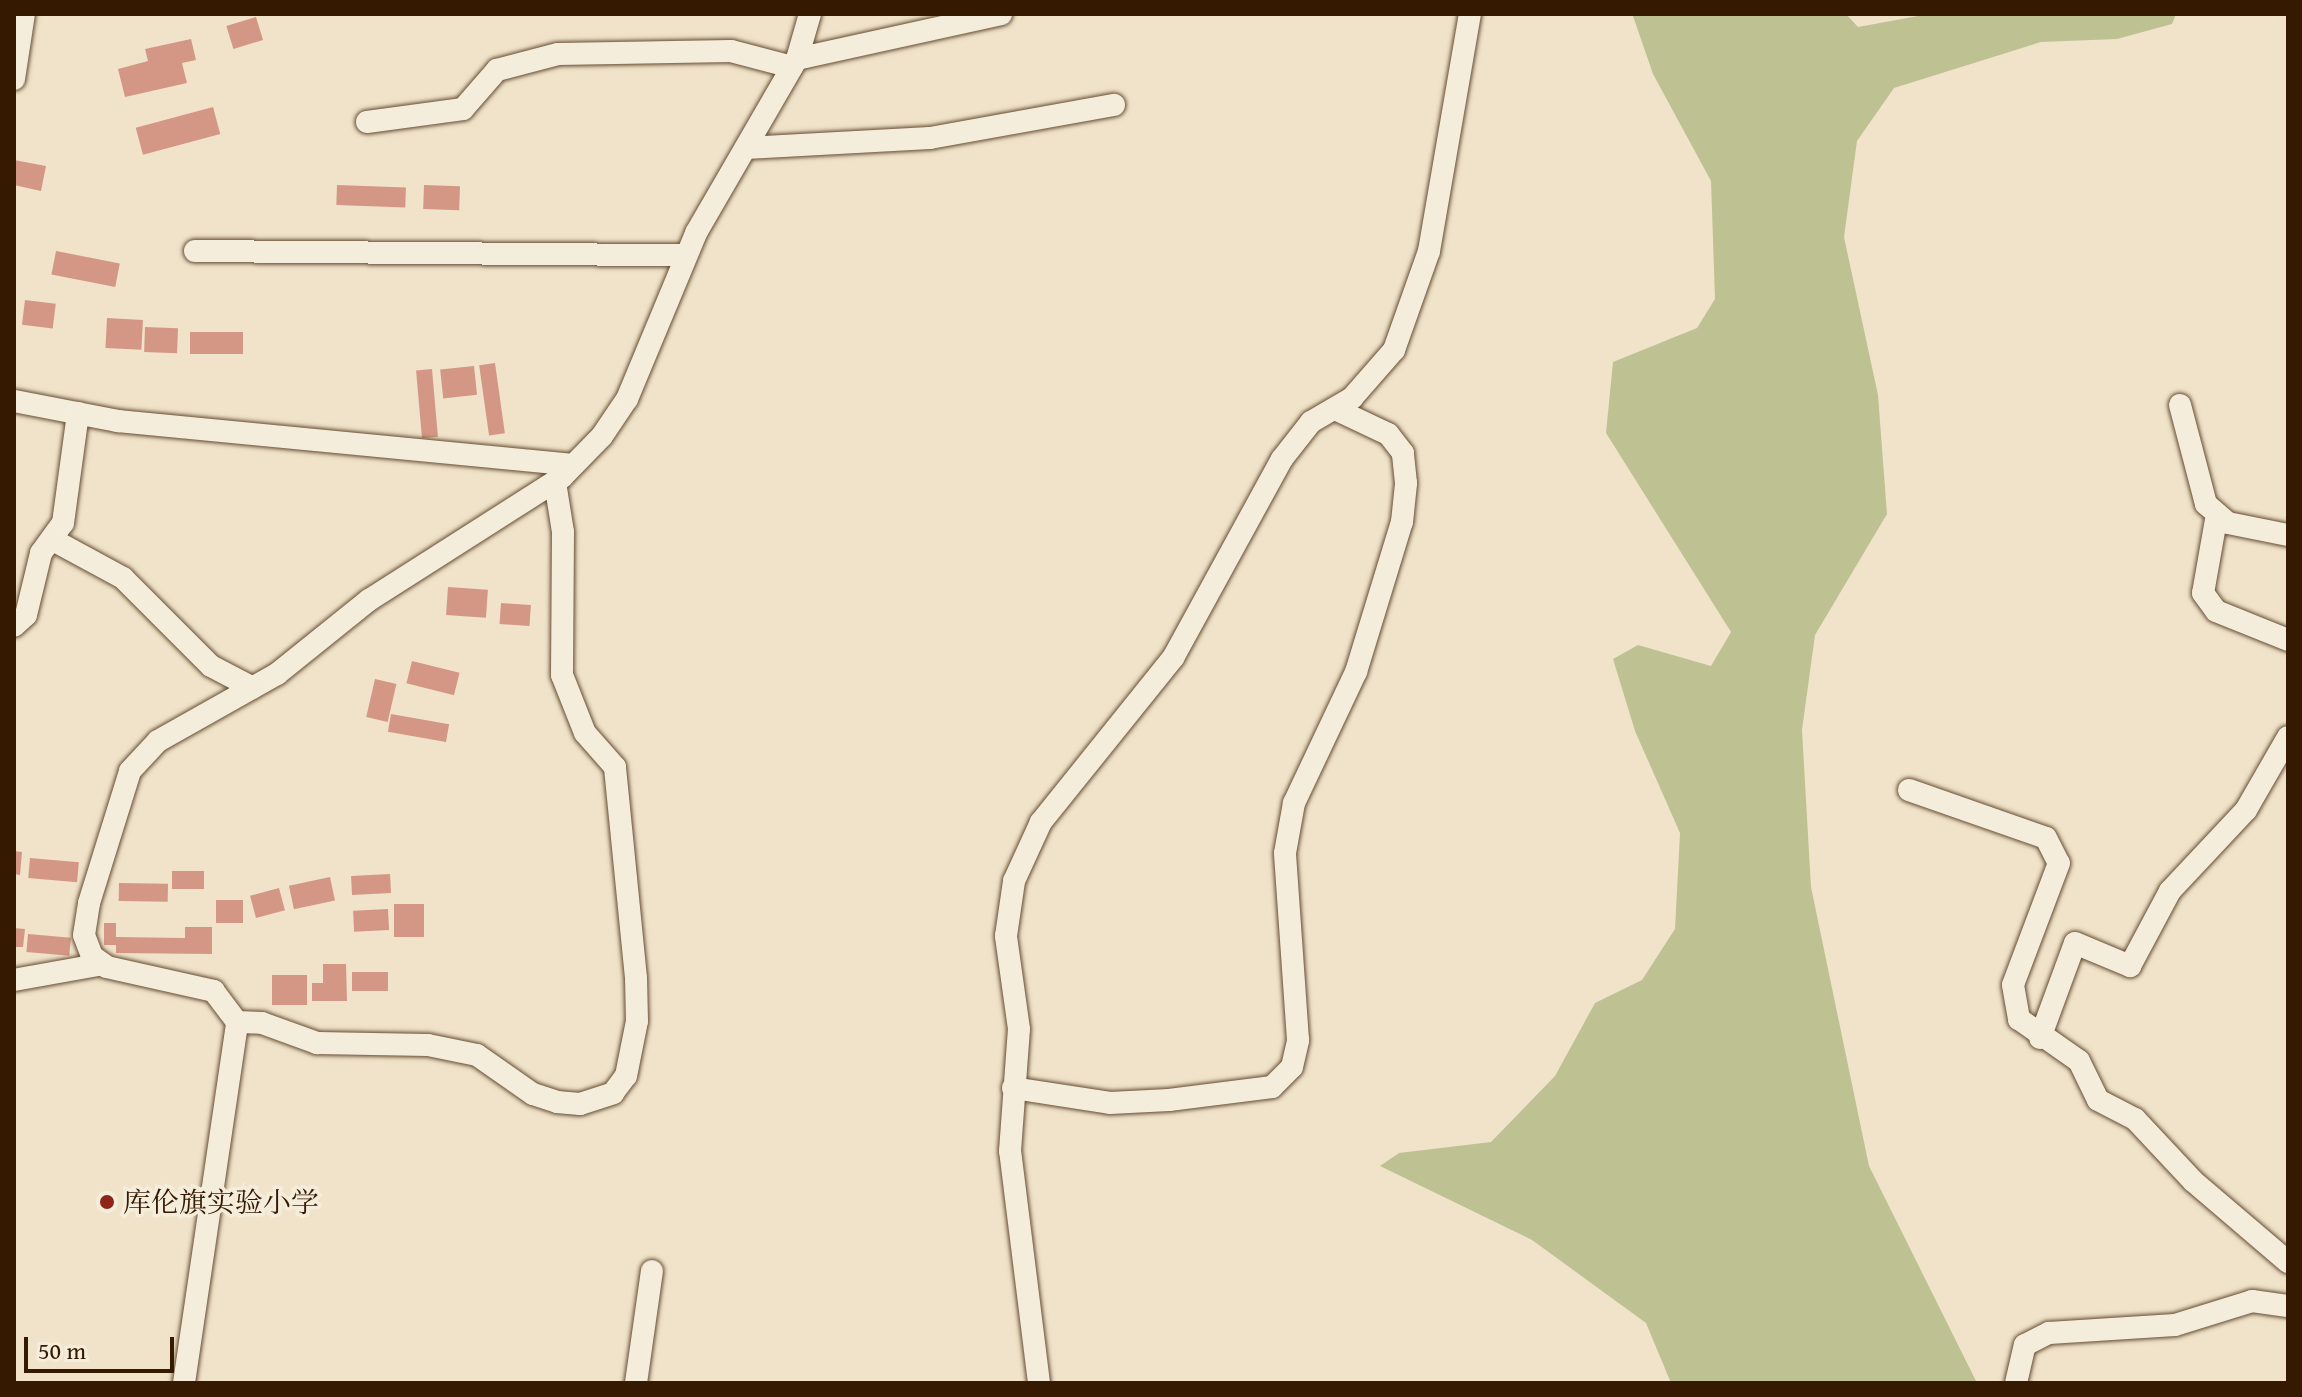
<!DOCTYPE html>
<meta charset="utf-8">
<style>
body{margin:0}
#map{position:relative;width:2302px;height:1397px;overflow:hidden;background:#f0e3c9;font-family:"Gentium Book Plus","Noto Serif SC",serif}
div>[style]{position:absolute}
.green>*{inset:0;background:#bec293}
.building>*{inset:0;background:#d49785;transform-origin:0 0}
.roads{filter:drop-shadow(0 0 2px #644c32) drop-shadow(0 0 2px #644c32)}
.minor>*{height:22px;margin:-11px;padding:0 11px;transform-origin:11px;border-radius:11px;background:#f5eddc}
.dots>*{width:22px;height:22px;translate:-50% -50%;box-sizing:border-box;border:4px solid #f5eddc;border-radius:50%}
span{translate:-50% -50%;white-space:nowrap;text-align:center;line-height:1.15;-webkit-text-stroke:7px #f5eddc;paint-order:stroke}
.poi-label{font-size:28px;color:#351900}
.left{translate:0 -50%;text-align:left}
.frame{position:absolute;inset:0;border:16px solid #351900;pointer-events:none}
.scale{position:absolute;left:24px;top:1337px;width:150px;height:36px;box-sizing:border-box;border:4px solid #351900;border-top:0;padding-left:10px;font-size:24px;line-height:28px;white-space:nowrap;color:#351900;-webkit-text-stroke:6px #f5eddc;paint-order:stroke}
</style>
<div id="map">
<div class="green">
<i style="clip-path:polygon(1846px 14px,1858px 27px,1929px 14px,2176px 14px,2172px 24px,2117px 39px,2041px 42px,1894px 88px,1857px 141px,1844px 237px,1878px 395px,1887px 514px,1815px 635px,1802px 730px,1811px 887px,1869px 1166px,1977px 1383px,1671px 1383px,1646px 1323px,1532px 1240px,1380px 1166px,1399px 1153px,1491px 1142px,1555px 1076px,1595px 1003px,1642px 980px,1675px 929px,1680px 833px,1635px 731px,1613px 659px,1638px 645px,1711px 666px,1731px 632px,1606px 433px,1613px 362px,1697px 328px,1715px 299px,1711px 181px,1653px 74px,1633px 16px)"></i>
</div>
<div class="building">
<i style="left:256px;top:17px;width:24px;height:31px;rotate:73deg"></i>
<i style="clip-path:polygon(191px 39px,196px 60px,182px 63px,187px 83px,125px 97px,118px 69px,148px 61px,145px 49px)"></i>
<i style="left:213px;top:107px;width:28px;height:80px;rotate:75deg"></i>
<i style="clip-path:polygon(14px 160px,46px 166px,41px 191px,14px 185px)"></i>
<i style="left:337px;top:185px;width:69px;height:20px;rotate:2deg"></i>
<i style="left:424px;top:185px;width:36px;height:24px;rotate:2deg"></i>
<i style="left:56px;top:251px;width:65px;height:24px;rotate:11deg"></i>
<i style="left:25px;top:300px;width:31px;height:25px;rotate:7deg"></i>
<i style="left:107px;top:318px;width:36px;height:30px;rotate:3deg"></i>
<i style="left:145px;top:327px;width:33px;height:25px;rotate:2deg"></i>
<i style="left:190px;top:332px;width:53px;height:22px"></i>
<i style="left:495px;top:363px;width:71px;height:16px;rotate:82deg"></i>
<i style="left:474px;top:366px;width:29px;height:34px;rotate:84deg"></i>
<i style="left:432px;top:369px;width:68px;height:16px;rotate:85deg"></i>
<i style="left:448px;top:587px;width:40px;height:28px;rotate:4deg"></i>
<i style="left:501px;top:603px;width:30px;height:21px;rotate:4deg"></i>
<i style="left:412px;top:661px;width:49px;height:23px;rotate:14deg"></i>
<i style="left:375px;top:679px;width:22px;height:39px;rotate:13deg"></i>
<i style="left:391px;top:714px;width:59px;height:18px;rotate:10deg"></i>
<i style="clip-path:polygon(14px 851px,22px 852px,20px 875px,14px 874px)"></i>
<i style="left:30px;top:858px;width:49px;height:20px;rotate:5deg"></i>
<i style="left:172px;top:871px;width:32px;height:18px"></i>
<i style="left:390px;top:874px;width:19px;height:39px;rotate:87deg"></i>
<i style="left:330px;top:877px;width:24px;height:42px;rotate:78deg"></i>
<i style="left:119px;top:883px;width:49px;height:18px;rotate:1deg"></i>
<i style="left:279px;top:888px;width:23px;height:30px;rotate:75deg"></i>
<i style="left:216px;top:900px;width:27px;height:23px"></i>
<i style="left:394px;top:904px;width:30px;height:33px"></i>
<i style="left:388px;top:909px;width:21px;height:35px;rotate:87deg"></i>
<i style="clip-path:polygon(104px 923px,116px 923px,116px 937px,185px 938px,185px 927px,212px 927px,212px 954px,116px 953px,116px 945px,104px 945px)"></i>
<i style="clip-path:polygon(14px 928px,25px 929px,23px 947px,14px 947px)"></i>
<i style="left:28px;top:934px;width:43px;height:18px;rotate:5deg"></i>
<i style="clip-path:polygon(323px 964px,346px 964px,347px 1001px,312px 1001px,312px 983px,323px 983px)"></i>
<i style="left:388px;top:972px;width:19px;height:36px;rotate:90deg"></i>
<i style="left:272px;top:975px;width:35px;height:30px"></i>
</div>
<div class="roads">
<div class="minor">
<i style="left:797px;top:59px;width:209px;rotate:-12.4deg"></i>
<i style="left:14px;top:79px;width:66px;rotate:-81.3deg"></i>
<i style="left:367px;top:122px;width:97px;rotate:-7.7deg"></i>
<i style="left:463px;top:109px;width:52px;rotate:-48.9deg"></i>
<i style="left:497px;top:70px;width:63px;rotate:-14.7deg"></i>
<i style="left:558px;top:54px;width:173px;rotate:-1deg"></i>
<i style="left:731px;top:51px;width:63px;rotate:14.7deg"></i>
<i style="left:746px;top:148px;width:184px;rotate:-3.1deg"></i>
<i style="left:930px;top:138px;width:187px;rotate:-10.2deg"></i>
<i style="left:195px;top:251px;width:491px;rotate:0.5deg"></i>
<i style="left:14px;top:401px;width:106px;rotate:10.9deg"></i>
<i style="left:118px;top:421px;width:457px;rotate:5.5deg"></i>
<i style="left:2180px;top:405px;width:102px;rotate:75.3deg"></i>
<i style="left:2206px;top:504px;width:29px;rotate:41deg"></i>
<i style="left:2228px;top:523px;width:61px;rotate:11.3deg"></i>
<i style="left:2217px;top:514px;width:80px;rotate:100deg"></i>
<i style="left:2203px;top:593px;width:22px;rotate:54deg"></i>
<i style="left:2216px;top:611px;width:78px;rotate:21.9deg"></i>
<i style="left:53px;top:540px;width:80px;rotate:28.5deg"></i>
<i style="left:123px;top:578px;width:124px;rotate:45deg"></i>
<i style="left:211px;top:666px;width:47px;rotate:27.6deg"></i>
<i style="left:14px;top:626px;width:16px;rotate:-43deg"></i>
<i style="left:26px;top:615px;width:64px;rotate:-76.4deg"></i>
<i style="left:41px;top:553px;width:37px;rotate:-54deg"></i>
<i style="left:63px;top:523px;width:111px;rotate:-82.2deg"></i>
<i style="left:1909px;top:790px;width:145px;rotate:19.3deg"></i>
<i style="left:2046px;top:838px;width:28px;rotate:63deg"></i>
<i style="left:2059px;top:863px;width:130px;rotate:110.7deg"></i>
<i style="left:2013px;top:985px;width:35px;rotate:80deg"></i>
<i style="left:2019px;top:1019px;width:73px;rotate:35deg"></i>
<i style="left:2079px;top:1061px;width:43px;rotate:64deg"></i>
<i style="left:2098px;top:1100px;width:42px;rotate:27.2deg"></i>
<i style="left:2135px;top:1119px;width:85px;rotate:46.9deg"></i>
<i style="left:2193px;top:1181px;width:125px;rotate:40.5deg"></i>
<i style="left:14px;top:980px;width:90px;rotate:-10.2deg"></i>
<i style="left:237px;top:1022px;width:25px;rotate:2deg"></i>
<i style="left:262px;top:1023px;width:59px;rotate:20deg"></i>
<i style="left:317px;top:1043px;width:111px;rotate:1deg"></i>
<i style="left:428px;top:1045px;width:50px;rotate:11.5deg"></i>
<i style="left:477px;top:1055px;width:68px;rotate:34.9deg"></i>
<i style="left:533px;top:1094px;width:25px;rotate:18deg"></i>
<i style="left:557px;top:1102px;width:23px;rotate:5deg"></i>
<i style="left:580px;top:1104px;width:35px;rotate:-18deg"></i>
<i style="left:613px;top:1093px;width:21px;rotate:-53deg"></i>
<i style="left:626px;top:1076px;width:56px;rotate:-78.7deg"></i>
<i style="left:637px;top:1021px;width:43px;rotate:-91.3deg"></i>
<i style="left:636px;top:978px;width:212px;rotate:-95.7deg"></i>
<i style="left:615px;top:767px;width:45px;rotate:-131.4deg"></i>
<i style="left:585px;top:733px;width:62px;rotate:-111.6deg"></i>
<i style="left:562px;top:675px;width:143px;rotate:-89.6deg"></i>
<i style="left:563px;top:532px;width:51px;rotate:-99.1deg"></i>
<i style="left:2040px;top:1038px;width:101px;rotate:-69.8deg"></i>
<i style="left:2075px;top:943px;width:60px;rotate:22.7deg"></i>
<i style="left:2130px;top:966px;width:85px;rotate:-61.9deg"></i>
<i style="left:2170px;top:891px;width:111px;rotate:-46.8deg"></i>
<i style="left:2246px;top:810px;width:84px;rotate:-60.1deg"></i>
<i style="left:1013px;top:1088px;width:98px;rotate:8.8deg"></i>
<i style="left:1110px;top:1103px;width:59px;rotate:-2.9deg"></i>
<i style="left:1169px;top:1100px;width:104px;rotate:-7.2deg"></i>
<i style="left:1272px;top:1087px;width:28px;rotate:-45deg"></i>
<i style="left:1292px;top:1067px;width:28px;rotate:-77deg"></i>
<i style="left:1298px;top:1040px;width:187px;rotate:-94deg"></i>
<i style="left:1285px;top:853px;width:51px;rotate:-79.8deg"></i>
<i style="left:1294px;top:803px;width:145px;rotate:-64.7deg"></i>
<i style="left:1356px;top:672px;width:157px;rotate:-73deg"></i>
<i style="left:1402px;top:522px;width:39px;rotate:-84deg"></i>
<i style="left:1406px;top:483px;width:30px;rotate:-96deg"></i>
<i style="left:1403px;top:453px;width:24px;rotate:-128deg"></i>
<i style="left:1388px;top:434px;width:59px;rotate:-154.7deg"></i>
<i style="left:184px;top:1383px;width:365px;rotate:-81.6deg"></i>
<i style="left:237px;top:1022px;width:39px;rotate:-127deg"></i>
<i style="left:214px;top:991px;width:110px;rotate:-167.4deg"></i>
<i style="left:107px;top:967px;width:19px;rotate:-144deg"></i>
<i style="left:92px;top:956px;width:22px;rotate:-111deg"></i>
<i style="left:84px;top:935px;width:32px;rotate:-81deg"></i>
<i style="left:89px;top:903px;width:138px;rotate:-72.7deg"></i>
<i style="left:130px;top:771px;width:41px;rotate:-47deg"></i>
<i style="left:158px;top:741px;width:137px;rotate:-29.4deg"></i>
<i style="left:277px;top:674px;width:118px;rotate:-38.8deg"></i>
<i style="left:369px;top:600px;width:229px;rotate:-32.5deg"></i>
<i style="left:562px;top:477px;width:57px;rotate:-45.7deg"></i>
<i style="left:602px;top:436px;width:45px;rotate:-56deg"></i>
<i style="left:627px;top:399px;width:180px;rotate:-67.4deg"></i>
<i style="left:696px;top:233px;width:201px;rotate:-59.9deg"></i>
<i style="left:797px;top:59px;width:47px;rotate:-73.9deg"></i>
<i style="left:636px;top:1383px;width:113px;rotate:-81.9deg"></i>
<i style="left:1039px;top:1383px;width:234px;rotate:-97.1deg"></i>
<i style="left:1010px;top:1151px;width:122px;rotate:-85.8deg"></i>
<i style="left:1019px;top:1029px;width:94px;rotate:-98deg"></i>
<i style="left:1006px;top:936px;width:56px;rotate:-81.7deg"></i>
<i style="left:1014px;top:881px;width:65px;rotate:-65.4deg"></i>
<i style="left:1041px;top:822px;width:211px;rotate:-51.2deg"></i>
<i style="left:1173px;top:658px;width:227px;rotate:-61.3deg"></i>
<i style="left:1282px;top:459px;width:47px;rotate:-51.9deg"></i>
<i style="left:1311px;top:422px;width:48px;rotate:-30.3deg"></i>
<i style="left:1352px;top:398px;width:64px;rotate:-48.8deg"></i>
<i style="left:1394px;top:350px;width:105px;rotate:-70.5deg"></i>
<i style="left:1429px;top:251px;width:241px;rotate:-80.2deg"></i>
<i style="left:2016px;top:1383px;width:39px;rotate:-77deg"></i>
<i style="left:2025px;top:1345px;width:27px;rotate:-27deg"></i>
<i style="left:2049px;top:1333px;width:126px;rotate:-3.6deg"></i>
<i style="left:2175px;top:1325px;width:81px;rotate:-17.3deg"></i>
<i style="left:2252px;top:1301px;width:36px;rotate:8deg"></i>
</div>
</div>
<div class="dots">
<i style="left:107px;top:1202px;background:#8f2418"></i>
</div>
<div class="poi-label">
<span class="left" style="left:123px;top:1202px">库伦旗实验小学</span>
</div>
<div class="frame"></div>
<div class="scale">50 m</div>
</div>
